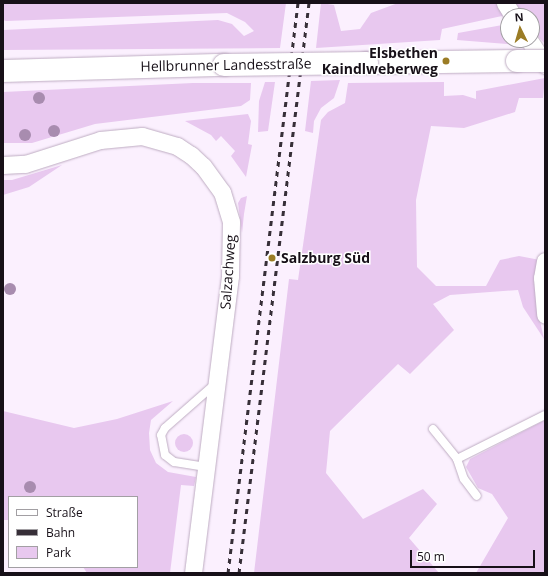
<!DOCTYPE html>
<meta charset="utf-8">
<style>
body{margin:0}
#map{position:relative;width:548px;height:576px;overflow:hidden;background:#fbf0fe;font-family:"Open Sans",sans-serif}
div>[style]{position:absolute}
.green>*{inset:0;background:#e8c8ef}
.round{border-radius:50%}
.roads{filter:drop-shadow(0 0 1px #beacc2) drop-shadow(0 0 1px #beacc2)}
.service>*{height:8px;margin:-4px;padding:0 4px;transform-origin:4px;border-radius:4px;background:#fff}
.minor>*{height:17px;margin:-8.5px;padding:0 8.5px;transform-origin:8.5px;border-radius:8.5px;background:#fff}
.secondary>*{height:22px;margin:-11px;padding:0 11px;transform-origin:11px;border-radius:11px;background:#fff}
.rail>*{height:3px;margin-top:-1.5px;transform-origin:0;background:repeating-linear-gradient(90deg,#372f38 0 5px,transparent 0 10px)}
.bridges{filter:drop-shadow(0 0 1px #beacc2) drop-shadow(0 0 1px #beacc2)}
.secondary-bridge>*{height:22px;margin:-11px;padding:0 11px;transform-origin:11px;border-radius:11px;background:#fff}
.trees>*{width:12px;height:12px;margin:-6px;border-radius:50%;background:#a88caf}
.dots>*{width:11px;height:11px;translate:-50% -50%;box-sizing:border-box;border:2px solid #fff;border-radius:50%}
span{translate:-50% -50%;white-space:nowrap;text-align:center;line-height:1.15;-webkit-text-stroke:3px #fff;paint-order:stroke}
.poi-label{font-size:14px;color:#171018;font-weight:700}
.right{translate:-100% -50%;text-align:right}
.left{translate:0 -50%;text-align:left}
.street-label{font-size:14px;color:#171018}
.frame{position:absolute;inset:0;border:4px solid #171018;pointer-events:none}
.legend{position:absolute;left:8px;top:496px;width:130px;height:72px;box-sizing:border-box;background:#fff;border:1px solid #a29fa3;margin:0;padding:5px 7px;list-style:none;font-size:12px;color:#171018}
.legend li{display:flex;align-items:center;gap:8px;height:20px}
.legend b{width:20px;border:1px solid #a29fa3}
.north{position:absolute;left:500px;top:8px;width:40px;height:40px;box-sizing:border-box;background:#fff;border:1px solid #a29fa3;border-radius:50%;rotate:355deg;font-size:11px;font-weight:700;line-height:16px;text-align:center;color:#171018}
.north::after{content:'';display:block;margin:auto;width:14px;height:18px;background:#9b7c25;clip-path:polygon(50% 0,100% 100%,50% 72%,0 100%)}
.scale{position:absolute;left:410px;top:550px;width:125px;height:18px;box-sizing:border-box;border:2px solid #171018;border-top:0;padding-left:5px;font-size:12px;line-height:14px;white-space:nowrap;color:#171018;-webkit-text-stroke:3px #fff;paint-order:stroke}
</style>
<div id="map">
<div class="green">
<i style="clip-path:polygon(3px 3px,286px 3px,280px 48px,3px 50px,3px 30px,218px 20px,232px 24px,244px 36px,254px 31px,245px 22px,227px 13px,6px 21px,3px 20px)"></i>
<i style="clip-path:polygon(321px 3px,334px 5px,341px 31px,360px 29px,371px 13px,398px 3px,501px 3px,505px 10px,502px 16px,442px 29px,440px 40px,316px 48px)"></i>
<i style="clip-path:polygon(510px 3px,545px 3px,545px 44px,532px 29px,532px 16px,521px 16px)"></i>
<i style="clip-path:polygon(508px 24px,508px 40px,517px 40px,520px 45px,457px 40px,458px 33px)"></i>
<i style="clip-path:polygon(545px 78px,543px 98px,519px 98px,515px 112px,464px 128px,431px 126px,416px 200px,417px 267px,436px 286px,486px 286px,500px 260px,519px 256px,540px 260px,538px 312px,544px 339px,523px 307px,518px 290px,450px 295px,433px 304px,454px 330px,410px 374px,398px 364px,330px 431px,326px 473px,363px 519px,423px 489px,437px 504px,409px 538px,439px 573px,254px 573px,289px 279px,298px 280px,321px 120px,328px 112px,345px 103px,348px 83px,444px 82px,444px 96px,463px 95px,476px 99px,476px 91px)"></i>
<i style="clip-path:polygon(340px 80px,334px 98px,321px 108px,314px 121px,313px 133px,305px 131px,311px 81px)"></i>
<i style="clip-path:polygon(265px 82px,275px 82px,268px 131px,258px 132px,259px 101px)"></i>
<i style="clip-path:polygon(193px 83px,251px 83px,250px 100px,241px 106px,95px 124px,32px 143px,3px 143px,3px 92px)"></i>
<i style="clip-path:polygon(248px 114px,251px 121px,248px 144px,252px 145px,246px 177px,231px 156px,235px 151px,221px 136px,216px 141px,211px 135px,185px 121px)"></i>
<i style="clip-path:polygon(62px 165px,29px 187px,3px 195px,3px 180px,12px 180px)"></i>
<i style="clip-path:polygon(247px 196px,244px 214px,242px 233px,238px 203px,241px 198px)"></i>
<i style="clip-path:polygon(173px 401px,151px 420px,149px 433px,150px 450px,156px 463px,168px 472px,196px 477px,194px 486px,181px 485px,170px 573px,87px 573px,83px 567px,137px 567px,137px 497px,9px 497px,9px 520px,3px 520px,3px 411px,74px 428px,117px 419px)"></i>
<i style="clip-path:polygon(545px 420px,545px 573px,476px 573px,508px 518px,492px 494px,478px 488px,466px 467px,470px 459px)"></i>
<i class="round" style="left:175px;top:434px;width:18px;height:18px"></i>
</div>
<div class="roads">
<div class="service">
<i style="left:433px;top:429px;width:38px;rotate:51deg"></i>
<i style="left:457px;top:459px;width:98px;rotate:-26.6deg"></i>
<i style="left:457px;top:459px;width:21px;rotate:71deg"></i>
<i style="left:464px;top:479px;width:21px;rotate:53deg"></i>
<i style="left:206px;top:467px;width:32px;rotate:-171deg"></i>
<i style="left:174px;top:462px;width:11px;rotate:-142deg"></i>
<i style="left:165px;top:455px;width:20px;rotate:-101deg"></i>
<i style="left:161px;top:435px;width:8px;rotate:-60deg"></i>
<i style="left:165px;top:428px;width:67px;rotate:-41.3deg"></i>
</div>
<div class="minor">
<i style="left:505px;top:3px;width:15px;rotate:58deg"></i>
<i style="left:529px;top:40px;width:30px;rotate:57deg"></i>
<i style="left:3px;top:165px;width:22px;rotate:-3deg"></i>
<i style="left:25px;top:164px;width:79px;rotate:-17.7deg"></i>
<i style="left:100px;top:140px;width:42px;rotate:-5.4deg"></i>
<i style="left:142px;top:136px;width:36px;rotate:16deg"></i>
<i style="left:177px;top:146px;width:17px;rotate:33deg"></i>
<i style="left:191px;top:155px;width:16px;rotate:43deg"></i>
<i style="left:203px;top:166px;width:32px;rotate:54deg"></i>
<i style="left:222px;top:192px;width:31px;rotate:73deg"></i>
<i style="left:231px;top:222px;width:54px;rotate:91.1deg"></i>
<i style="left:230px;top:276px;width:299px;rotate:97.1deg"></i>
<i style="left:545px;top:261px;width:17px;rotate:100deg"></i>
<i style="left:542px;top:278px;width:37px;rotate:85deg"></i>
</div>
<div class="secondary">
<i style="left:367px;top:63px;width:150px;rotate:-0.8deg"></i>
<i style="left:3px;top:71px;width:221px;rotate:-1.6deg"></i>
</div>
</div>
<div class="rail">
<i style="left:228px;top:573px;width:574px;rotate:-83deg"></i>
<i style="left:239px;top:573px;width:574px;rotate:-83deg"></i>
</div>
<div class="bridges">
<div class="secondary-bridge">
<i style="left:517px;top:61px;width:28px"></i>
<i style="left:224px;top:65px;width:143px;rotate:-0.8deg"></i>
</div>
</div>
<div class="trees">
<i style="left:39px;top:98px"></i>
<i style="left:54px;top:131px"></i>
<i style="left:25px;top:135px"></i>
<i style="left:10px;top:289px"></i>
<i style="left:30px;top:487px"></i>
</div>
<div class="dots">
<i style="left:446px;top:61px;background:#9b7c25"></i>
<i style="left:272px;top:258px;background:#9b7c25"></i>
</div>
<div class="poi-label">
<span class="right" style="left:438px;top:61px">Elsbethen<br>Kaindlweberweg</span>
<span class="left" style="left:281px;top:258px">Salzburg Süd</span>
</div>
<div class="street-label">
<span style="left:226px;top:65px;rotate:-1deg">Hellbrunner Landesstraße</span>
<span style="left:228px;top:272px;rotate:-86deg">Salzachweg</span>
</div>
<div class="frame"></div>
<ul class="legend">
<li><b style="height:5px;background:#fff"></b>Straße</li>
<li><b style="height:5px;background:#372f38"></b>Bahn</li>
<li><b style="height:11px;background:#e8c8ef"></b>Park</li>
</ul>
<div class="north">N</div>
<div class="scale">50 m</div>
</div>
